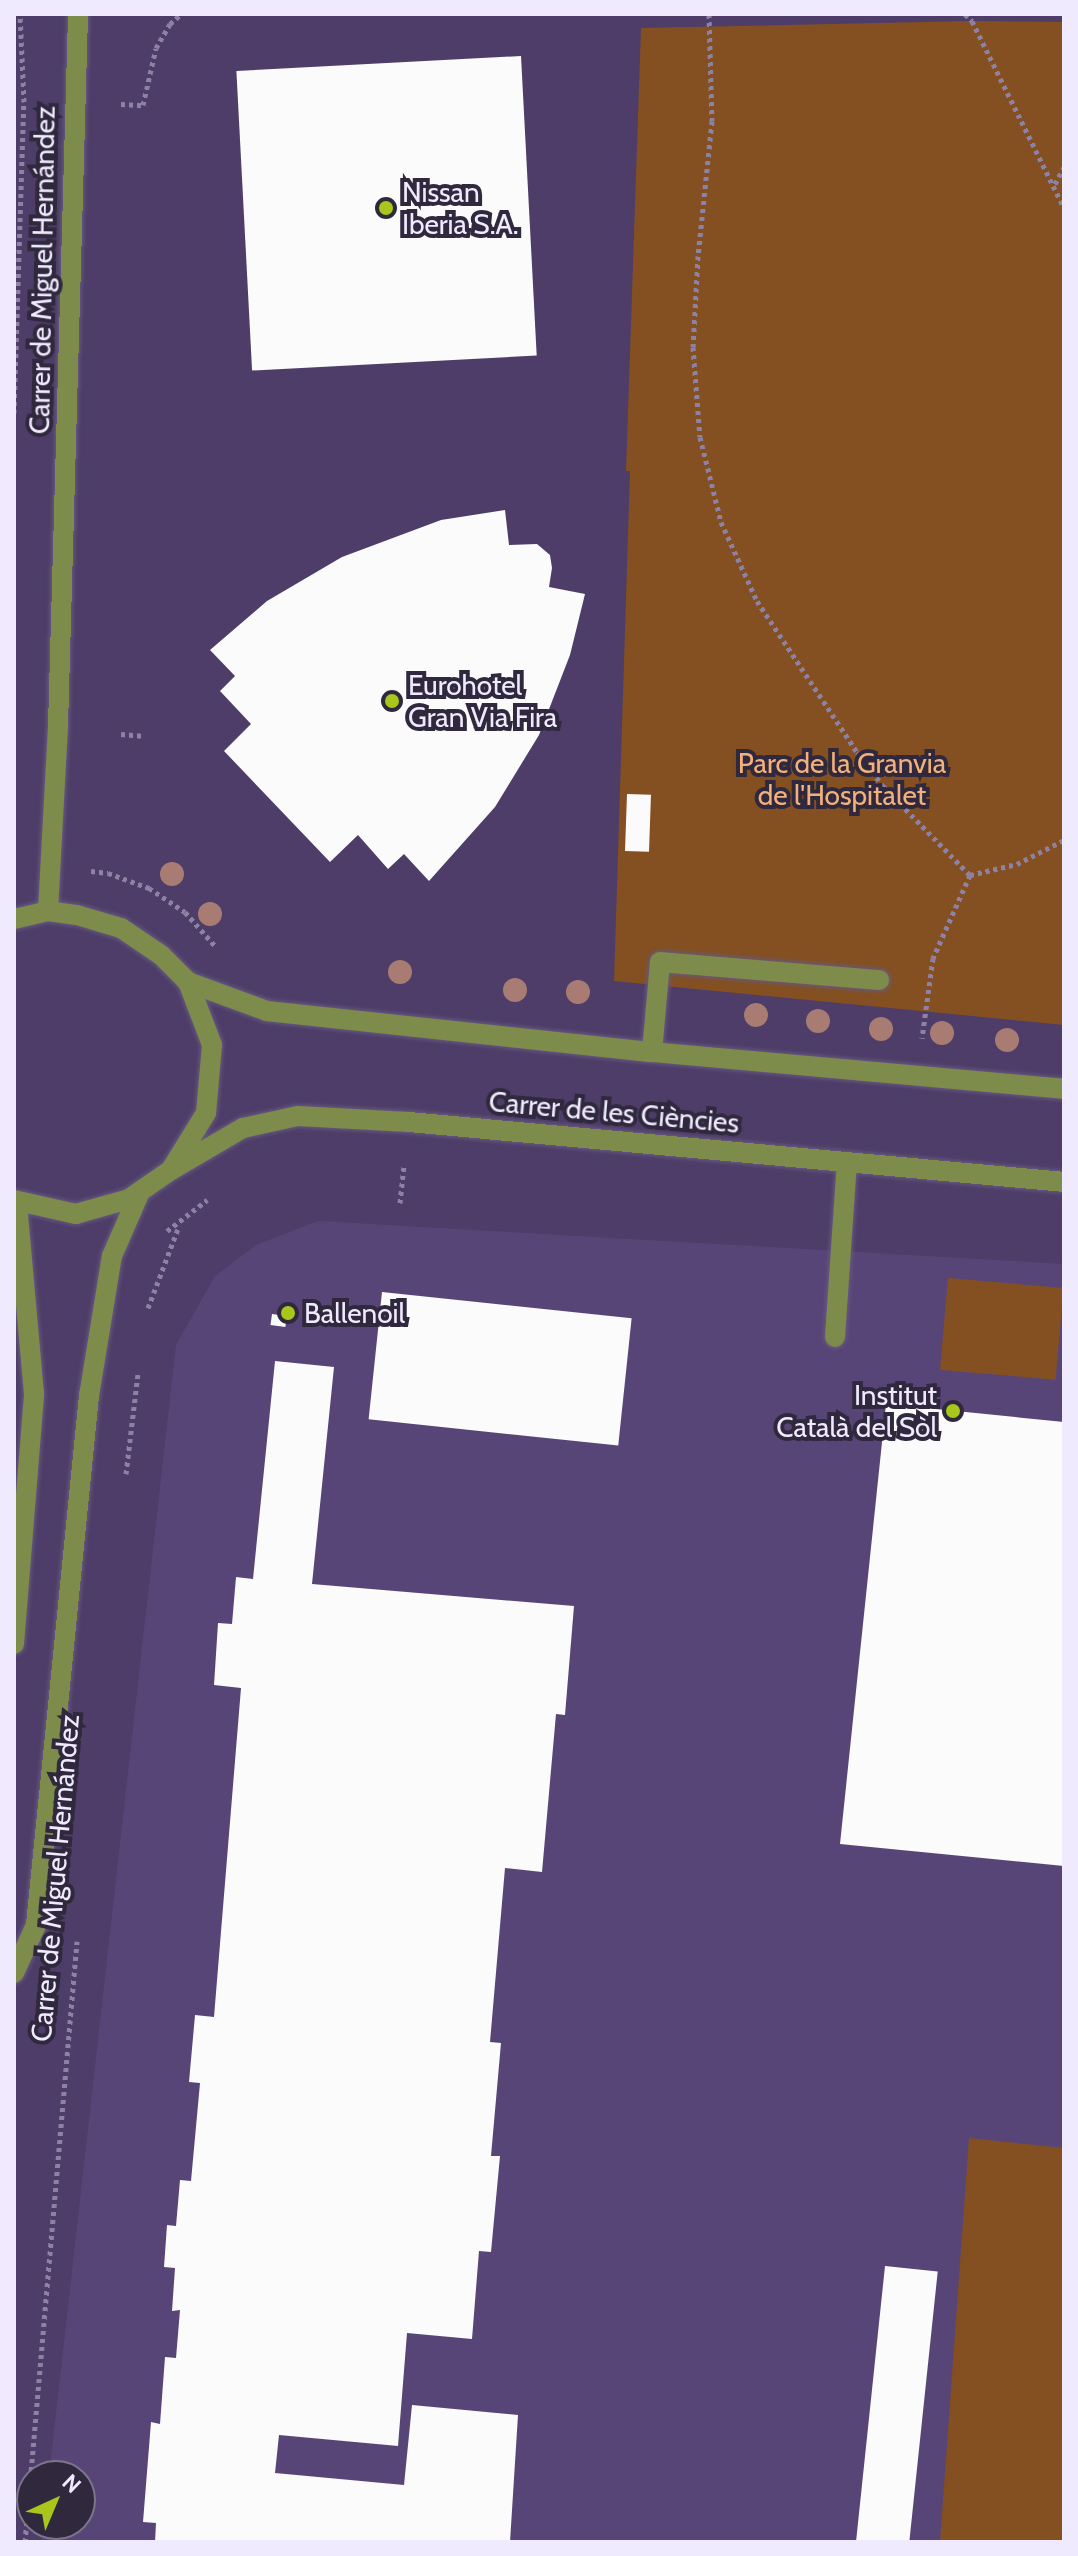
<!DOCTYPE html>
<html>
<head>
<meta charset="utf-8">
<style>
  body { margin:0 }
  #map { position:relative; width:1078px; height:2556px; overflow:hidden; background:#4d3d68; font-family:Cabin,sans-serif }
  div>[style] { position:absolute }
  .built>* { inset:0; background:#584578 }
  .green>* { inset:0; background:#845021; transform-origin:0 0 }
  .building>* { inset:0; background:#fbfbfb; transform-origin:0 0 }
  .path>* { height:5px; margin-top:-2.5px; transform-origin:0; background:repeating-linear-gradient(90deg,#8e82a4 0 4px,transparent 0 8px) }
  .roads { filter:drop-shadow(0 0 2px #675980) drop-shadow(0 0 2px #675980) }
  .minor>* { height:20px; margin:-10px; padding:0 10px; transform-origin:10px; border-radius:10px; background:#7d8c4b }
  .trees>* { width:24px; height:24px; margin:-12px; border-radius:50%; background:#a87c72 }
  .dots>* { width:22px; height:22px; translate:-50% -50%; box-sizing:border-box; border:4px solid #30293d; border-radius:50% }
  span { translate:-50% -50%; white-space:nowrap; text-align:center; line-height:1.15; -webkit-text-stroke:8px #30293d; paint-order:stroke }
  .poi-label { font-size:28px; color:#f0eaff }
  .left { translate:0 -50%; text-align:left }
  .right { translate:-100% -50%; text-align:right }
  .street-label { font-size:28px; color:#f0eaff }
  .park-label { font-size:28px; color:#f2b07a }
  .frame { position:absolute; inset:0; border:16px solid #f0eaff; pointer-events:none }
  .north { position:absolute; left:16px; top:2460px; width:80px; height:80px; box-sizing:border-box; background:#30293d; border:2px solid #7d768b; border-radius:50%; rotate:44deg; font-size:22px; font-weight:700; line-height:32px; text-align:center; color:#f0eaff }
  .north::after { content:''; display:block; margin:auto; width:28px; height:36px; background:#a9c71a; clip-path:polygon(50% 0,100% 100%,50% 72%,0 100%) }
</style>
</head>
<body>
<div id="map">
  <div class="built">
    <div style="clip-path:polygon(318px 1221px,1064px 1264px,1064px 2542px,41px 2542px,43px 2524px,80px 2524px,80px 2476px,49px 2476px,176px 1345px,215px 1276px,256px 1245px)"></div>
  </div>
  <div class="green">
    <div style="clip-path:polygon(972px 21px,1064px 22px,1064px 1025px,614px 981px,630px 471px,626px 471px,641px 28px)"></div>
    <div style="left:948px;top:1278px;width:116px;height:92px;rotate:5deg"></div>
    <div style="clip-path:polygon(969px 2138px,1064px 2148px,1064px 2542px,940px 2542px)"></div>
  </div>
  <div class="building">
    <div style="left:521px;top:56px;width:300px;height:285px;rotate:87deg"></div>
    <div style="clip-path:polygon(505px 510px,509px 545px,537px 544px,550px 555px,552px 568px,549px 587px,585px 594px,570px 655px,539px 735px,495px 807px,429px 881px,404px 854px,388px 869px,358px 835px,330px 862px,224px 751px,251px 724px,220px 691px,235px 676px,210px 650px,267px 601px,342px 557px,441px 520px)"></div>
    <div style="left:627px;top:794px;width:24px;height:57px;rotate:2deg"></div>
    <div style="left:382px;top:1292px;width:251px;height:128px;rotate:6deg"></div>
    <div style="left:272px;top:1314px;width:15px;height:11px;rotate:8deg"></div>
    <div style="clip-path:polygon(275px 1361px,334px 1367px,312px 1584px,574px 1606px,565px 1715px,556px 1714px,542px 1872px,505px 1868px,490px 2042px,501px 2043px,491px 2156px,500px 2156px,491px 2252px,479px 2251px,472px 2339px,407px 2333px,398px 2446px,279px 2435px,275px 2473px,404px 2485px,412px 2405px,518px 2415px,510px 2542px,155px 2542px,156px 2523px,143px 2522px,151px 2422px,160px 2424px,165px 2357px,176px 2358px,180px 2310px,172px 2311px,175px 2268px,164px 2267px,167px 2225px,176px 2226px,180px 2180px,191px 2181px,200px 2083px,189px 2082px,195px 2015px,214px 2017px,241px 1688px,214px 1685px,218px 1623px,232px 1624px,236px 1577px,253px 1579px)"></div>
    <div style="clip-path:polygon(886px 1404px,1064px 1422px,1064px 1866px,840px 1844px)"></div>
    <div style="left:885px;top:2266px;width:53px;height:277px;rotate:6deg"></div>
  </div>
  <div class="path">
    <div style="left:709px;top:14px;width:107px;rotate:88.4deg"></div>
    <div style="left:712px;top:121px;width:136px;rotate:95.9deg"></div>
    <div style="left:698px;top:256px;width:91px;rotate:93.1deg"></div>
    <div style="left:693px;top:347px;width:90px;rotate:85.6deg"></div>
    <div style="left:700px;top:437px;width:88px;rotate:76.1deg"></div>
    <div style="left:721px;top:522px;width:87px;rotate:65.5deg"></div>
    <div style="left:757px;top:601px;width:181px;rotate:56.5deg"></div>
    <div style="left:857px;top:752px;width:43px;rotate:52.6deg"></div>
    <div style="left:883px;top:786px;width:124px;rotate:45.7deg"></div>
    <div style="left:970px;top:875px;width:91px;rotate:114deg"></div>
    <div style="left:933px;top:958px;width:81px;rotate:97.8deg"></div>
    <div style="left:965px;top:14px;width:10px;rotate:45deg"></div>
    <div style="left:972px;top:21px;width:208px;rotate:63.8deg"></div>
    <div style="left:121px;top:104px;width:22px;rotate:3deg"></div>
    <div style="left:143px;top:105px;width:58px;rotate:-77.2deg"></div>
    <div style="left:156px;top:48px;width:28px;rotate:-60deg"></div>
    <div style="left:170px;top:24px;width:15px;rotate:-42deg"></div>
    <div style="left:1055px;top:184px;width:19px;rotate:-62deg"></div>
    <div style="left:14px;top:413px;width:311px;rotate:-88.2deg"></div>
    <div style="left:24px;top:102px;width:88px;rotate:-92.6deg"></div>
    <div style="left:121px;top:734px;width:21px;rotate:5deg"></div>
    <div style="left:91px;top:871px;width:17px;rotate:7deg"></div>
    <div style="left:108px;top:873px;width:44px;rotate:20.1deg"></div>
    <div style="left:149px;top:888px;width:43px;rotate:33.7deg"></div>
    <div style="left:185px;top:912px;width:47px;rotate:48.5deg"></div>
    <div style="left:970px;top:875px;width:48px;rotate:-13.2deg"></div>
    <div style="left:1017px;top:864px;width:53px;rotate:-27.1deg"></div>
    <div style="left:400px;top:1203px;width:39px;rotate:-84deg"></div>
    <div style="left:167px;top:1231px;width:51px;rotate:-37.8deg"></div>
    <div style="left:148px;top:1308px;width:88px;rotate:-69.3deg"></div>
    <div style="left:126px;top:1474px;width:102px;rotate:-83.2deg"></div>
    <div style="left:25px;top:2542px;width:603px;rotate:-85.05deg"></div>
  </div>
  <div class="roads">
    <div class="minor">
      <div style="left:48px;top:911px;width:184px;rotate:-86.9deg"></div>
      <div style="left:58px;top:727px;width:713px;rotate:-88.39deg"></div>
      <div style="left:14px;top:919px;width:35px;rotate:-13deg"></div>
      <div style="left:48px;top:911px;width:29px;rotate:8deg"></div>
      <div style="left:77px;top:915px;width:46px;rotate:16.5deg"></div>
      <div style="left:121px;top:928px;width:48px;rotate:34deg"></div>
      <div style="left:161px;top:955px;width:38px;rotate:45deg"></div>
      <div style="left:188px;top:982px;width:67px;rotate:69.1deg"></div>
      <div style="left:212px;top:1045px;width:68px;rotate:95deg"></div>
      <div style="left:206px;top:1113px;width:67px;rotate:121.6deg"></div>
      <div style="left:171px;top:1170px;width:51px;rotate:145.4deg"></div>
      <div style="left:129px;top:1199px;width:55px;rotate:164.2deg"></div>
      <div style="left:76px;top:1214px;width:64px;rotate:-167.3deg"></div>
      <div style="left:188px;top:982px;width:84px;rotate:20.2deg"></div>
      <div style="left:267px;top:1011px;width:387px;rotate:6.1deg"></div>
      <div style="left:652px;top:1052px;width:414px;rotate:5.1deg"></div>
      <div style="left:652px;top:1052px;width:90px;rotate:-84.9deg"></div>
      <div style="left:660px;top:962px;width:220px;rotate:4.7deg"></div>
      <div style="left:171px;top:1170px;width:83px;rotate:-30.3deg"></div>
      <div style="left:243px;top:1128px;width:56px;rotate:-12.3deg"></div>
      <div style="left:298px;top:1116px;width:111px;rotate:3.1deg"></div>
      <div style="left:409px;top:1122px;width:658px;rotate:5.23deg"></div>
      <div style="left:835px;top:1337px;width:175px;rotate:-86.1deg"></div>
      <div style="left:14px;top:1644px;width:251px;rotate:-85.4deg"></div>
      <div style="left:34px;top:1394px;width:193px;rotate:-95.1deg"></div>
      <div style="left:14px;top:1973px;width:53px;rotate:-65.4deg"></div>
      <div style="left:36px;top:1925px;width:532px;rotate:-84.28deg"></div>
      <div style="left:89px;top:1396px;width:142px;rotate:-80.7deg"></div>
      <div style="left:112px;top:1256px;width:70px;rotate:-66.4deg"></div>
    </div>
  </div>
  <div class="trees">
    <div style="left:172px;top:874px"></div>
    <div style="left:210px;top:914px"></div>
    <div style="left:400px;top:972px"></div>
    <div style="left:515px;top:990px"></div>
    <div style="left:578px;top:992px"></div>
    <div style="left:756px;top:1015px"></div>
    <div style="left:818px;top:1021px"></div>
    <div style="left:881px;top:1029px"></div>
    <div style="left:942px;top:1033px"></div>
    <div style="left:1007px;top:1040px"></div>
  </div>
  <div class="dots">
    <div style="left:386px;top:208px;background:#a9c71a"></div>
    <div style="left:392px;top:701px;background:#a9c71a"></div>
    <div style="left:288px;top:1313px;background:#a9c71a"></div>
    <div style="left:953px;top:1411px;background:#a9c71a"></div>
  </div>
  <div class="poi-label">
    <span class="left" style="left:402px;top:208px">Nissan<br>Iberia S.A.</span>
    <span class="left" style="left:408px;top:701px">Eurohotel<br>Gran Via Fira</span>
    <span class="left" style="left:304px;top:1313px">Ballenoil</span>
    <span class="right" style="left:937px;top:1411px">Institut<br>Català del Sòl</span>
  </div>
  <div class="street-label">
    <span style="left:42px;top:270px;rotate:-89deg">Carrer de Miguel Hernández</span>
    <span style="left:614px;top:1112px;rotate:5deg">Carrer de les Ciències</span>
    <span style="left:55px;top:1878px;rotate:-85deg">Carrer de Miguel Hernández</span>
  </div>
  <div class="park-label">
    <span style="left:842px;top:779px">Parc de la Granvia<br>de l'Hospitalet</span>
  </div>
  <div class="frame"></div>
  <div class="north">N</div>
</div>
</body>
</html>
